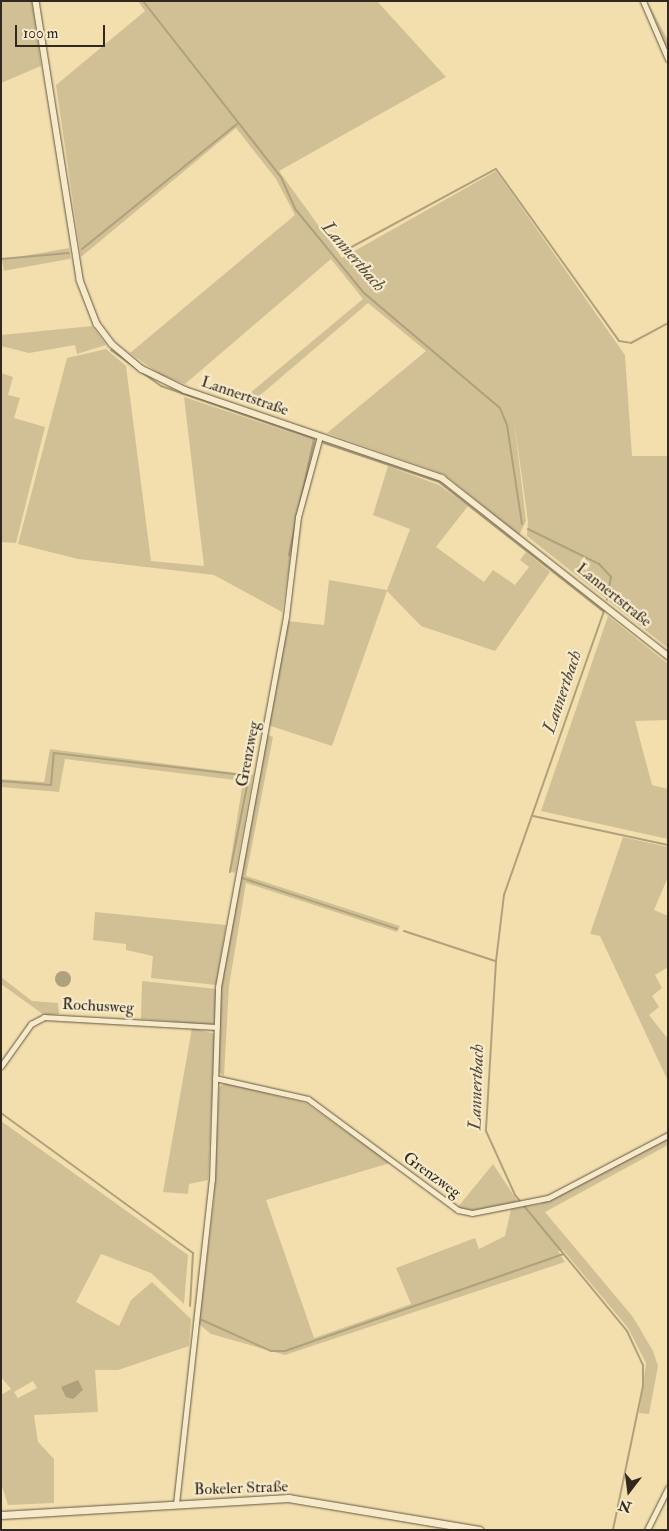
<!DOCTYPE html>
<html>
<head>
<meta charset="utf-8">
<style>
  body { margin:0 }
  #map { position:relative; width:669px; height:1531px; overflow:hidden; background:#f2dfad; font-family:"IM FELL Double Pica",serif }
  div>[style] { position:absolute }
  .green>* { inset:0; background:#d1c095; transform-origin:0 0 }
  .water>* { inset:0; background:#b0a17d }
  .round { border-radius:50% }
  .stream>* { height:2px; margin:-1px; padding:0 1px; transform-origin:1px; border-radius:1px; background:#b0a17d }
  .roads { filter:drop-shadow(0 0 1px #615643) drop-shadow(0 0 1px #615643) }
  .minor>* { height:5px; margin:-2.5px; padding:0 2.5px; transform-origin:2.5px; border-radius:2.5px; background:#f7eaca }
  .tertiary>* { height:5.5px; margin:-2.75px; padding:0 2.75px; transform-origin:2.75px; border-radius:2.75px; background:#f7eaca }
  .secondary>* { height:7px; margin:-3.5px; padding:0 3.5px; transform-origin:3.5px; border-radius:3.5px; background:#f7eaca }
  span { translate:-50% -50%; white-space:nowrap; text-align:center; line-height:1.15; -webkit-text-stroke:4.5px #f7eaca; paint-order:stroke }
  .street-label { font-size:16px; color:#312920 }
  .water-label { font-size:18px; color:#574d3c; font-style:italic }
  .frame { position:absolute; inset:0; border:2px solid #312920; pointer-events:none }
  .north { position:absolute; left:604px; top:1466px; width:50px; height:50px; -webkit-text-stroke:4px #f7eaca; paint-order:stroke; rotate:195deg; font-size:14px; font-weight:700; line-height:20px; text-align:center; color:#312920 }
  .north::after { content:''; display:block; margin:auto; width:18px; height:22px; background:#312920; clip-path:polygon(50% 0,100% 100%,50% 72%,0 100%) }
  .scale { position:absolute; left:15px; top:25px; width:90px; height:22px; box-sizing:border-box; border:2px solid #312920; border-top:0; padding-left:6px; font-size:15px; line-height:18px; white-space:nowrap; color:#312920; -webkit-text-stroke:4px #f7eaca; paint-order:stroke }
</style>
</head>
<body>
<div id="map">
  <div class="green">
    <div style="clip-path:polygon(1px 1px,32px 1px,41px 66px,1px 83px)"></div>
    <div style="clip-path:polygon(138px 1px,377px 1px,446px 77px,279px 171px,342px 258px,496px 171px,625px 355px,632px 456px,668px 456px,668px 648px,527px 536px,528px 522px,514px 419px,526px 521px,519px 535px,444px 474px,327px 433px,426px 351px,368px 303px,251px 403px,244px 398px,363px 299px,331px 259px,185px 384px,161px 375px,130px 353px,295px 215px,276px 179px,236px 128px,81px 257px,56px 85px,145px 11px)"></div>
    <div style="clip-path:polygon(647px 1px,668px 40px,668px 53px)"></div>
    <div style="left:69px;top:248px;width:11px;height:68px;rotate:80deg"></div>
    <div style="clip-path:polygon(92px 326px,106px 345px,77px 354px,75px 345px,29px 353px,1px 346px,1px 335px)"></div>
    <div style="clip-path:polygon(106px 349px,126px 366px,151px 561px,204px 566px,184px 397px,316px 441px,297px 518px,282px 612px,214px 575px,78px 559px,18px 544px,67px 358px)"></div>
    <div style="clip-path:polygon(1px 373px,13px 377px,8px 395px,20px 398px,14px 418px,45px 427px,16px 543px,1px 542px)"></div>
    <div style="clip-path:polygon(388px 466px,439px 485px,468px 506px,436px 547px,484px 582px,493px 570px,515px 585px,529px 567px,520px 560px,526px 552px,550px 572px,495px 651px,421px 626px,387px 591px,332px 746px,268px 725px,287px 621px,324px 625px,329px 580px,387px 590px,410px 529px,373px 515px)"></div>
    <div style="clip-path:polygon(608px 616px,668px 664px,668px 720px,635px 721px,652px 785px,668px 789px,668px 839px,541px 811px)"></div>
    <div style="clip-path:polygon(266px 734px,273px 737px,246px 876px,400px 926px,397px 932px,246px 883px,229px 986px,224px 1076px,218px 1072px,221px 987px)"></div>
    <div style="clip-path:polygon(50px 749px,253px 775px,235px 873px,229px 871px,243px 781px,65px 759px,59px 792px,1px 787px,1px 779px,44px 782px)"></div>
    <div style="clip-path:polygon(623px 837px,668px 847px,668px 877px,654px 910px,668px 916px,668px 967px,655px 975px,662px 988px,652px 996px,659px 1007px,649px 1015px,668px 1039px,668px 1081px,600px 936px,590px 934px)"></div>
    <div style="clip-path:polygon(95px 912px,226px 925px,216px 985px,151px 978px,153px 956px,126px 950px,126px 944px,93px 940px)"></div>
    <div style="clip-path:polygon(1px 977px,32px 1001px,58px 1003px,59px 1014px,44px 1015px,1px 984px)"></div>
    <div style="clip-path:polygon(142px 981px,217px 989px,216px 1021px,213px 1025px,141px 1019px)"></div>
    <div style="clip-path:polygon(192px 1028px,215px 1034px,208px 1180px,189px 1184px,188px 1194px,163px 1192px)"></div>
    <div style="clip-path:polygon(225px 1083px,306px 1103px,390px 1163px,266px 1200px,314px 1338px,411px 1304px,396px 1268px,475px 1238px,479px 1249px,505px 1236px,511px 1209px,540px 1204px,668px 1139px,668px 1145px,545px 1212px,633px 1317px,653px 1351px,658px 1366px,649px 1414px,639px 1413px,646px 1363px,628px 1328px,563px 1250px,558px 1251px,565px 1262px,285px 1355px,211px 1334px,199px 1324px,214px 1199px,219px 1087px)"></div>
    <div style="clip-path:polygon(evenodd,1px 1121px,188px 1255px,184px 1304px,151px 1273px,101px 1254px,76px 1302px,119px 1326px,131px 1300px,152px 1282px,191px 1319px,189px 1346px,118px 1370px,95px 1370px,98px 1412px,34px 1415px,38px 1442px,54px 1459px,54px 1503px,8px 1505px,1px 1483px,1px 1395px,11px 1389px,1px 1377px,1px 1121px,33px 1381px,37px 1388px,18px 1398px,14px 1392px,33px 1381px)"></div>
    <div style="clip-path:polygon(493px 1164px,518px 1202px,473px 1211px,458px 1207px)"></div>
  </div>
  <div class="water">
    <div class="round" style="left:55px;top:971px;width:16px;height:16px"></div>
    <div style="clip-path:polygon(78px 1380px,83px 1390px,73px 1399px,66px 1397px,61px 1387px)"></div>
  </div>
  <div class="stream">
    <div style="left:143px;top:1px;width:224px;rotate:51.9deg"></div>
    <div style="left:281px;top:177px;width:36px;rotate:66deg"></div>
    <div style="left:296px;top:210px;width:107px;rotate:50.7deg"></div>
    <div style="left:364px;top:293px;width:178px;rotate:40.2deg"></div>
    <div style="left:500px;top:408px;width:18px;rotate:68deg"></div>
    <div style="left:507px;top:425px;width:100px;rotate:81.4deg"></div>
    <div style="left:82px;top:249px;width:199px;rotate:-38.9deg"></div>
    <div style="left:346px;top:250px;width:170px;rotate:-28.4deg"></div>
    <div style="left:496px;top:169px;width:211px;rotate:54.4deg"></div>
    <div style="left:619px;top:341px;width:12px;rotate:9deg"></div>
    <div style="left:631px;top:343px;width:42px;rotate:-28.4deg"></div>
    <div style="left:1px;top:259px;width:68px;rotate:-5deg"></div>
    <div style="left:111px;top:350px;width:62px;rotate:35.8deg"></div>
    <div style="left:161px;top:386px;width:162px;rotate:19.1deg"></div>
    <div style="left:314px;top:439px;width:119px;rotate:102.2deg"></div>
    <div style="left:324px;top:443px;width:121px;rotate:18.7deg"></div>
    <div style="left:439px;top:482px;width:209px;rotate:38.2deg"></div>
    <div style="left:528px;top:529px;width:79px;rotate:26.2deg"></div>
    <div style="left:599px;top:564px;width:18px;rotate:47deg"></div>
    <div style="left:611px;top:577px;width:23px;rotate:100deg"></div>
    <div style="left:604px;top:611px;width:301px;rotate:109.4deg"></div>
    <div style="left:504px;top:895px;width:66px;rotate:96.9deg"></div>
    <div style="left:496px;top:961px;width:170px;rotate:93.4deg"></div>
    <div style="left:486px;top:1131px;width:70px;rotate:65.6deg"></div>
    <div style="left:515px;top:1195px;width:176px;rotate:50.5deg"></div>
    <div style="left:627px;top:1331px;width:38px;rotate:65deg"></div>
    <div style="left:643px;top:1365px;width:21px;rotate:90deg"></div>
    <div style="left:643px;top:1386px;width:147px;rotate:101.8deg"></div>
    <div style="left:1px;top:781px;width:50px;rotate:4.6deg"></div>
    <div style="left:51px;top:785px;width:32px;rotate:-85deg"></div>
    <div style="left:54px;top:753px;width:196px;rotate:6.7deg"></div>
    <div style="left:249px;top:776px;width:98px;rotate:101.2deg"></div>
    <div style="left:533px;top:816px;width:138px;rotate:12.1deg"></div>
    <div style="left:242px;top:878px;width:163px;rotate:18.2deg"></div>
    <div style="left:404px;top:931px;width:96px;rotate:18.2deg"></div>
    <div style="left:1px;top:1113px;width:238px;rotate:36.1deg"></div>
    <div style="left:193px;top:1253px;width:53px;rotate:93.2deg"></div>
    <div style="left:202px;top:1320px;width:76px;rotate:24.2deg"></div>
    <div style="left:271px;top:1351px;width:14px"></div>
    <div style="left:285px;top:1351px;width:295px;rotate:-19.2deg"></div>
  </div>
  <div class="roads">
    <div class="minor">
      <div style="left:643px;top:1px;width:63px;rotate:66.7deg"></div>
      <div style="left:1px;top:1066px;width:52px;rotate:-54.5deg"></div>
      <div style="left:31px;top:1024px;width:15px;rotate:-28deg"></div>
      <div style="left:44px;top:1017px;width:173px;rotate:3.3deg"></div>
      <div style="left:215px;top:1078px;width:95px;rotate:12.7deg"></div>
      <div style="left:308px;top:1099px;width:187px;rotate:36.5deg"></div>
      <div style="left:458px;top:1210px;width:14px;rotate:12deg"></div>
      <div style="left:472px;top:1213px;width:77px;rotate:-11.2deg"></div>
      <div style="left:548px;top:1198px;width:136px;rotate:-27.7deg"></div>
      <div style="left:176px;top:1504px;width:326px;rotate:-83.7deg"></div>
      <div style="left:212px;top:1180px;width:193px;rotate:-88.2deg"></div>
      <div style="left:218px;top:987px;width:377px;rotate:-79.6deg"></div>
      <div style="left:286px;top:616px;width:100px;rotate:-83.1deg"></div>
      <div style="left:298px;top:517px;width:84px;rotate:-74.8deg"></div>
      <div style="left:647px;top:1530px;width:47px;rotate:-63.4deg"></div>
    </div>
    <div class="tertiary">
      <div style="left:36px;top:1px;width:282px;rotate:81deg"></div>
      <div style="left:80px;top:280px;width:47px;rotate:68.9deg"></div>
      <div style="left:97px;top:324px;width:25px;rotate:53deg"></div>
      <div style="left:112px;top:344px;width:39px;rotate:40deg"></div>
      <div style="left:142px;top:369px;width:48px;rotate:26deg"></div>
      <div style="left:185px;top:390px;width:272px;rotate:18.9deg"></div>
      <div style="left:442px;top:478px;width:288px;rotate:38.2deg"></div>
    </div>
    <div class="secondary">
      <div style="left:1px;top:1515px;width:288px;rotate:-3.4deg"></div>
      <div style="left:288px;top:1498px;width:194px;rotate:9.5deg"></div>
    </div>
  </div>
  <div class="street-label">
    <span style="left:245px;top:396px;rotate:19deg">Lannertstraße</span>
    <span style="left:614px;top:595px;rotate:39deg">Lannertstraße</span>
    <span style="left:248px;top:754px;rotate:-79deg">Grenzweg</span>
    <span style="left:98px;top:1006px;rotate:3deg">Rochusweg</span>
    <span style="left:432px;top:1175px;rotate:36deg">Grenzweg</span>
    <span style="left:241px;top:1488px;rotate:-2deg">Bokeler Straße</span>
  </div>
  <div class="water-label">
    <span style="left:353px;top:257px;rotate:49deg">Lannertbach</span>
    <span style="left:563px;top:692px;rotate:-71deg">Lannertbach</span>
    <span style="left:477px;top:1087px;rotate:-88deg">Lannertbach</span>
  </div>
  <div class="frame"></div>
  <div class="north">N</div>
  <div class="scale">100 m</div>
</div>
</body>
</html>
